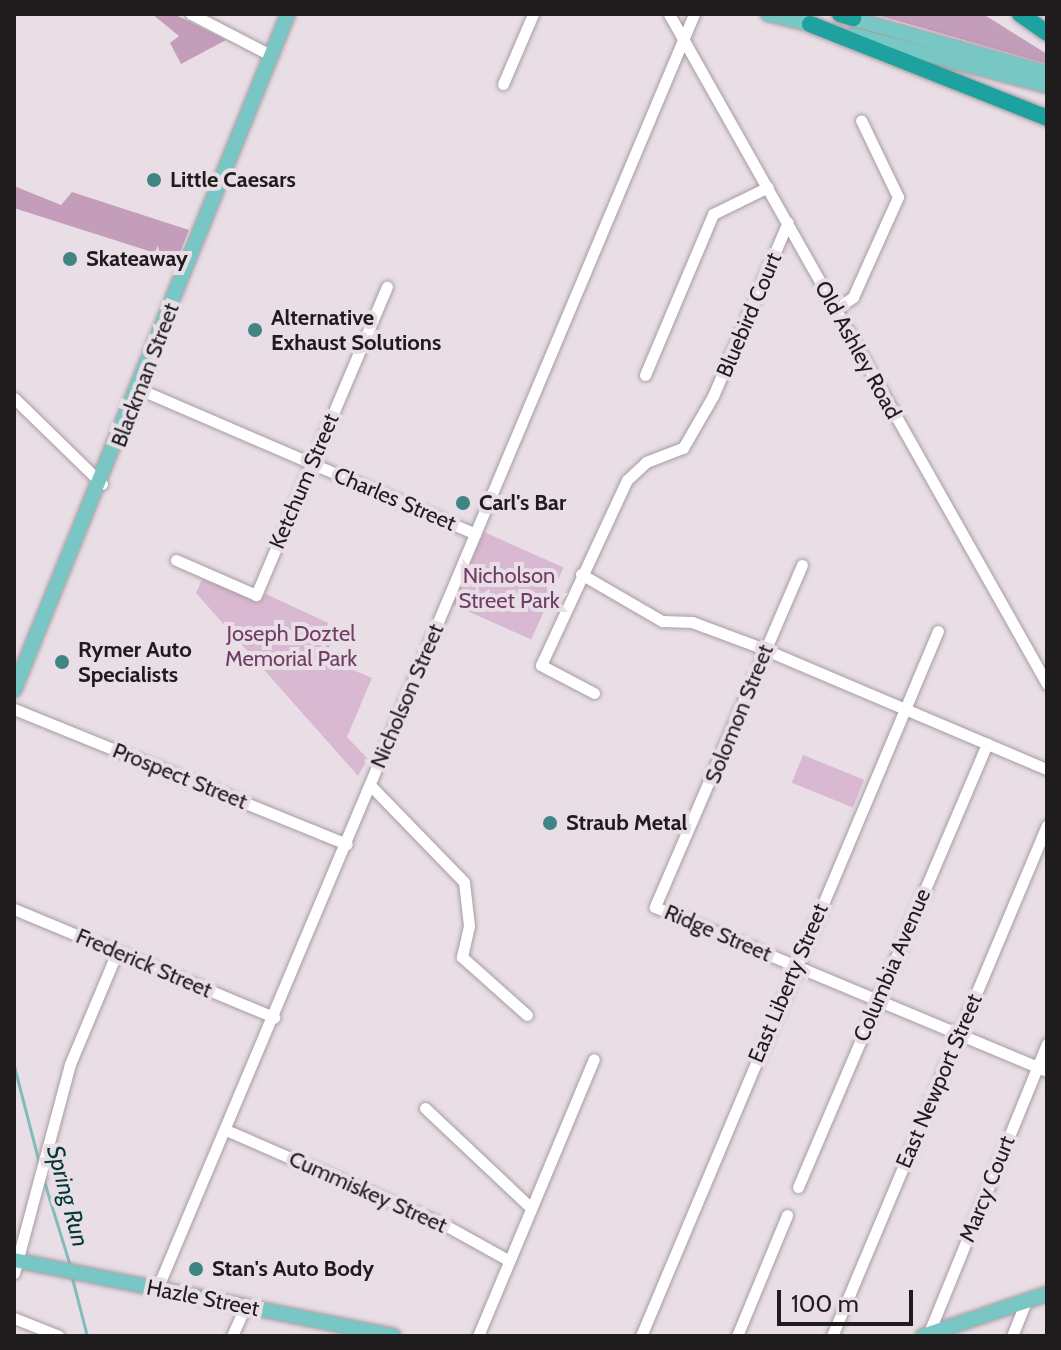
<!DOCTYPE html>
<html>
<head>
<meta charset="utf-8">
<style>
  body { margin:0 }
  #map { position:relative; width:1061px; height:1350px; overflow:hidden; background:#e9dee6; font-family:Cabin,sans-serif }
  div>[style] { position:absolute }
  .green>* { inset:0; background:#d9b9d1; transform-origin:0 0 }
  .forest>* { inset:0; background:#c39dba }
  .stream>* { height:3px; margin:-1.5px; padding:0 1.5px; transform-origin:1.5px; border-radius:1.5px; background:#82bcb9 }
  .roads { filter:drop-shadow(0 0 2px #a69ca4) drop-shadow(0 0 2px #a69ca4) }
  .minor>* { height:11px; margin:-5.5px; padding:0 5.5px; transform-origin:5.5px; border-radius:5.5px; background:#fff }
  .major>* { height:14px; margin:-7px; padding:0 7px; transform-origin:7px; border-radius:7px; background:#78c7c5 }
  .highway>* { height:16px; margin:-8px; padding:0 8px; transform-origin:8px; border-radius:8px; background:#1ea29f }
  .dots>* { width:22px; height:22px; translate:-50% -50%; box-sizing:border-box; border:4px solid #e9dee6; border-radius:50% }
  span { translate:-50% -50%; white-space:nowrap; text-align:center; line-height:1.15; -webkit-text-stroke:8px #e9dee6; paint-order:stroke }
  .poi-label { font-size:22px; color:#1f1c1e; font-weight:700 }
  .left { translate:0 -50%; text-align:left }
  .street-label { font-size:22px; color:#1f1c1e }
  .park-label { font-size:22px; color:#703d65 }
  .water-label { font-size:24px; color:#003a38; font-style:italic }
  .frame { position:absolute; inset:0; border:16px solid #1f1c1e; pointer-events:none }
  .scale { position:absolute; left:777px; top:1290px; width:136px; height:36px; box-sizing:border-box; border:4px solid #1f1c1e; border-top:0; padding-left:10px; font-size:24px; line-height:28px; white-space:nowrap; color:#1f1c1e; -webkit-text-stroke:6px #e9dee6; paint-order:stroke }
</style>
</head>
<body>
<div id="map">
  <div class="green">
    <div style="left:484px;top:532px;width:87px;height:79px;rotate:24deg"></div>
    <div style="clip-path:polygon(202px 579px,259px 601px,266px 594px,337px 627px,325px 658px,372px 678px,347px 737px,368px 759px,358px 776px,196px 593px)"></div>
    <div style="left:803px;top:755px;width:66px;height:30px;rotate:22deg"></div>
  </div>
  <div class="forest">
    <div style="clip-path:polygon(152px 14px,174px 14px,226px 40px,181px 64px,170px 43px,179px 36px)"></div>
    <div style="clip-path:polygon(874px 14px,983px 14px,1047px 54px,1047px 64px)"></div>
    <div style="clip-path:polygon(14px 186px,61px 205px,72px 192px,189px 230px,177px 260px,14px 208px)"></div>
  </div>
  <div class="stream">
    <div style="left:14px;top:1066px;width:100px;rotate:75.5deg"></div>
    <div style="left:43px;top:1178px;width:92px;rotate:72.9deg"></div>
    <div style="left:72px;top:1278px;width:60px;rotate:75.5deg"></div>
  </div>
  <div class="roads">
    <div class="minor">
      <div style="left:191px;top:14px;width:89px;rotate:27.4deg"></div>
      <div style="left:669px;top:14px;width:769px;rotate:60.57deg"></div>
      <div style="left:503px;top:84px;width:76px;rotate:-66.8deg"></div>
      <div style="left:836px;top:309px;width:21px;rotate:-35deg"></div>
      <div style="left:853px;top:297px;width:110px;rotate:-65.8deg"></div>
      <div style="left:898px;top:197px;width:85px;rotate:-115.7deg"></div>
      <div style="left:645px;top:375px;width:175px;rotate:-67.1deg"></div>
      <div style="left:713px;top:214px;width:61px;rotate:-26.1deg"></div>
      <div style="left:139px;top:389px;width:366px;rotate:23.3deg"></div>
      <div style="left:14px;top:398px;width:123px;rotate:44.3deg"></div>
      <div style="left:176px;top:560px;width:87px;rotate:23.6deg"></div>
      <div style="left:256px;top:595px;width:335px;rotate:-67deg"></div>
      <div style="left:802px;top:565px;width:372px;rotate:113.3deg"></div>
      <div style="left:655px;top:907px;width:425px;rotate:22.7deg"></div>
      <div style="left:581px;top:574px;width:94px;rotate:30.1deg"></div>
      <div style="left:662px;top:621px;width:30px;rotate:2deg"></div>
      <div style="left:692px;top:622px;width:72px;rotate:20.5deg"></div>
      <div style="left:759px;top:647px;width:313px;rotate:23deg"></div>
      <div style="left:594px;top:693px;width:60px;rotate:-152.2deg"></div>
      <div style="left:541px;top:665px;width:204px;rotate:-65.1deg"></div>
      <div style="left:627px;top:480px;width:26px;rotate:-43deg"></div>
      <div style="left:646px;top:462px;width:40px;rotate:-21deg"></div>
      <div style="left:683px;top:448px;width:60px;rotate:-60deg"></div>
      <div style="left:713px;top:396px;width:189px;rotate:-66.7deg"></div>
      <div style="left:14px;top:709px;width:359px;rotate:22.1deg"></div>
      <div style="left:370px;top:785px;width:135px;rotate:45.9deg"></div>
      <div style="left:464px;top:882px;width:44px;rotate:83.5deg"></div>
      <div style="left:469px;top:926px;width:32px;rotate:103deg"></div>
      <div style="left:462px;top:957px;width:87px;rotate:41.7deg"></div>
      <div style="left:14px;top:909px;width:282px;rotate:22.6deg"></div>
      <div style="left:425px;top:1108px;width:146px;rotate:43.3deg"></div>
      <div style="left:226px;top:1130px;width:239px;rotate:23.5deg"></div>
      <div style="left:445px;top:1225px;width:72px;rotate:29.1deg"></div>
      <div style="left:798px;top:1187px;width:482px;rotate:-66.9deg"></div>
      <div style="left:14px;top:1273px;width:216px;rotate:-75deg"></div>
      <div style="left:70px;top:1064px;width:121px;rotate:-67.2deg"></div>
      <div style="left:157px;top:1289px;width:1383px;rotate:-67.16deg"></div>
      <div style="left:14px;top:1318px;width:48px;rotate:21.8deg"></div>
      <div style="left:928px;top:1335px;width:315px;rotate:-67.8deg"></div>
      <div style="left:232px;top:1336px;width:32px;rotate:-66deg"></div>
      <div style="left:478px;top:1336px;width:300px;rotate:-67.3deg"></div>
      <div style="left:641px;top:1336px;width:765px;rotate:-67.16deg"></div>
      <div style="left:737px;top:1336px;width:131px;rotate:-67.5deg"></div>
      <div style="left:832px;top:1336px;width:554px;rotate:-67.18deg"></div>
      <div style="left:1012px;top:1336px;width:40px;rotate:-68deg"></div>
    </div>
    <div class="major">
      <div style="left:768px;top:14px;width:51px;rotate:13.5deg"></div>
      <div style="left:843px;top:16px;width:212px;rotate:15.6deg"></div>
      <div style="left:854px;top:35px;width:200px;rotate:14.8deg"></div>
      <div style="left:14px;top:690px;width:729px;rotate:-67.94deg"></div>
      <div style="left:14px;top:1260px;width:387px;rotate:11.3deg"></div>
      <div style="left:923px;top:1336px;width:131px;rotate:-18.7deg"></div>
    </div>
    <div class="highway">
      <div style="left:840px;top:14px;width:14px;rotate:17deg"></div>
      <div style="left:1020px;top:14px;width:33px;rotate:35deg"></div>
      <div style="left:810px;top:24px;width:255px;rotate:21.6deg"></div>
    </div>
  </div>
  <div class="dots">
    <div style="left:154px;top:180px;background:#3e8583"></div>
    <div style="left:70px;top:259px;background:#3e8583"></div>
    <div style="left:255px;top:330px;background:#3e8583"></div>
    <div style="left:463px;top:503px;background:#3e8583"></div>
    <div style="left:62px;top:662px;background:#3e8583"></div>
    <div style="left:550px;top:823px;background:#3e8583"></div>
    <div style="left:196px;top:1269px;background:#3e8583"></div>
  </div>
  <div class="poi-label">
    <span class="left" style="left:170px;top:180px">Little Caesars</span>
    <span class="left" style="left:86px;top:259px">Skateaway</span>
    <span class="left" style="left:271px;top:330px">Alternative<br>Exhaust Solutions</span>
    <span class="left" style="left:479px;top:503px">Carl's Bar</span>
    <span class="left" style="left:78px;top:662px">Rymer Auto<br>Specialists</span>
    <span class="left" style="left:566px;top:823px">Straub Metal</span>
    <span class="left" style="left:212px;top:1269px">Stan's Auto Body</span>
  </div>
  <div class="street-label">
    <span style="left:749px;top:315px;rotate:-67deg">Bluebird Court</span>
    <span style="left:858px;top:350px;rotate:61deg">Old Ashley Road</span>
    <span style="left:145px;top:375px;rotate:-69deg">Blackman Street</span>
    <span style="left:304px;top:481px;rotate:-67deg">Ketchum Street</span>
    <span style="left:395px;top:499px;rotate:23deg">Charles Street</span>
    <span style="left:407px;top:696px;rotate:-67deg">Nicholson Street</span>
    <span style="left:739px;top:714px;rotate:-68deg">Solomon Street</span>
    <span style="left:180px;top:776px;rotate:22deg">Prospect Street</span>
    <span style="left:718px;top:933px;rotate:23deg">Ridge Street</span>
    <span style="left:144px;top:963px;rotate:23deg">Frederick Street</span>
    <span style="left:892px;top:965px;rotate:-67deg">Columbia Avenue</span>
    <span style="left:788px;top:983px;rotate:-67deg">East Liberty Street</span>
    <span style="left:939px;top:1081px;rotate:-67deg">East Newport Street</span>
    <span style="left:987px;top:1189px;rotate:-68deg">Marcy Court</span>
    <span style="left:368px;top:1192px;rotate:24deg">Cummiskey Street</span>
    <span style="left:203px;top:1298px;rotate:11deg">Hazle Street</span>
  </div>
  <div class="park-label">
    <span style="left:509px;top:588px">Nicholson<br>Street Park</span>
    <span style="left:291px;top:646px">Joseph Doztel<br>Memorial Park</span>
  </div>
  <div class="water-label">
    <span style="left:68px;top:1196px;rotate:75deg">Spring Run</span>
  </div>
  <div class="frame"></div>
  <div class="scale">100 m</div>
</div>
</body>
</html>
